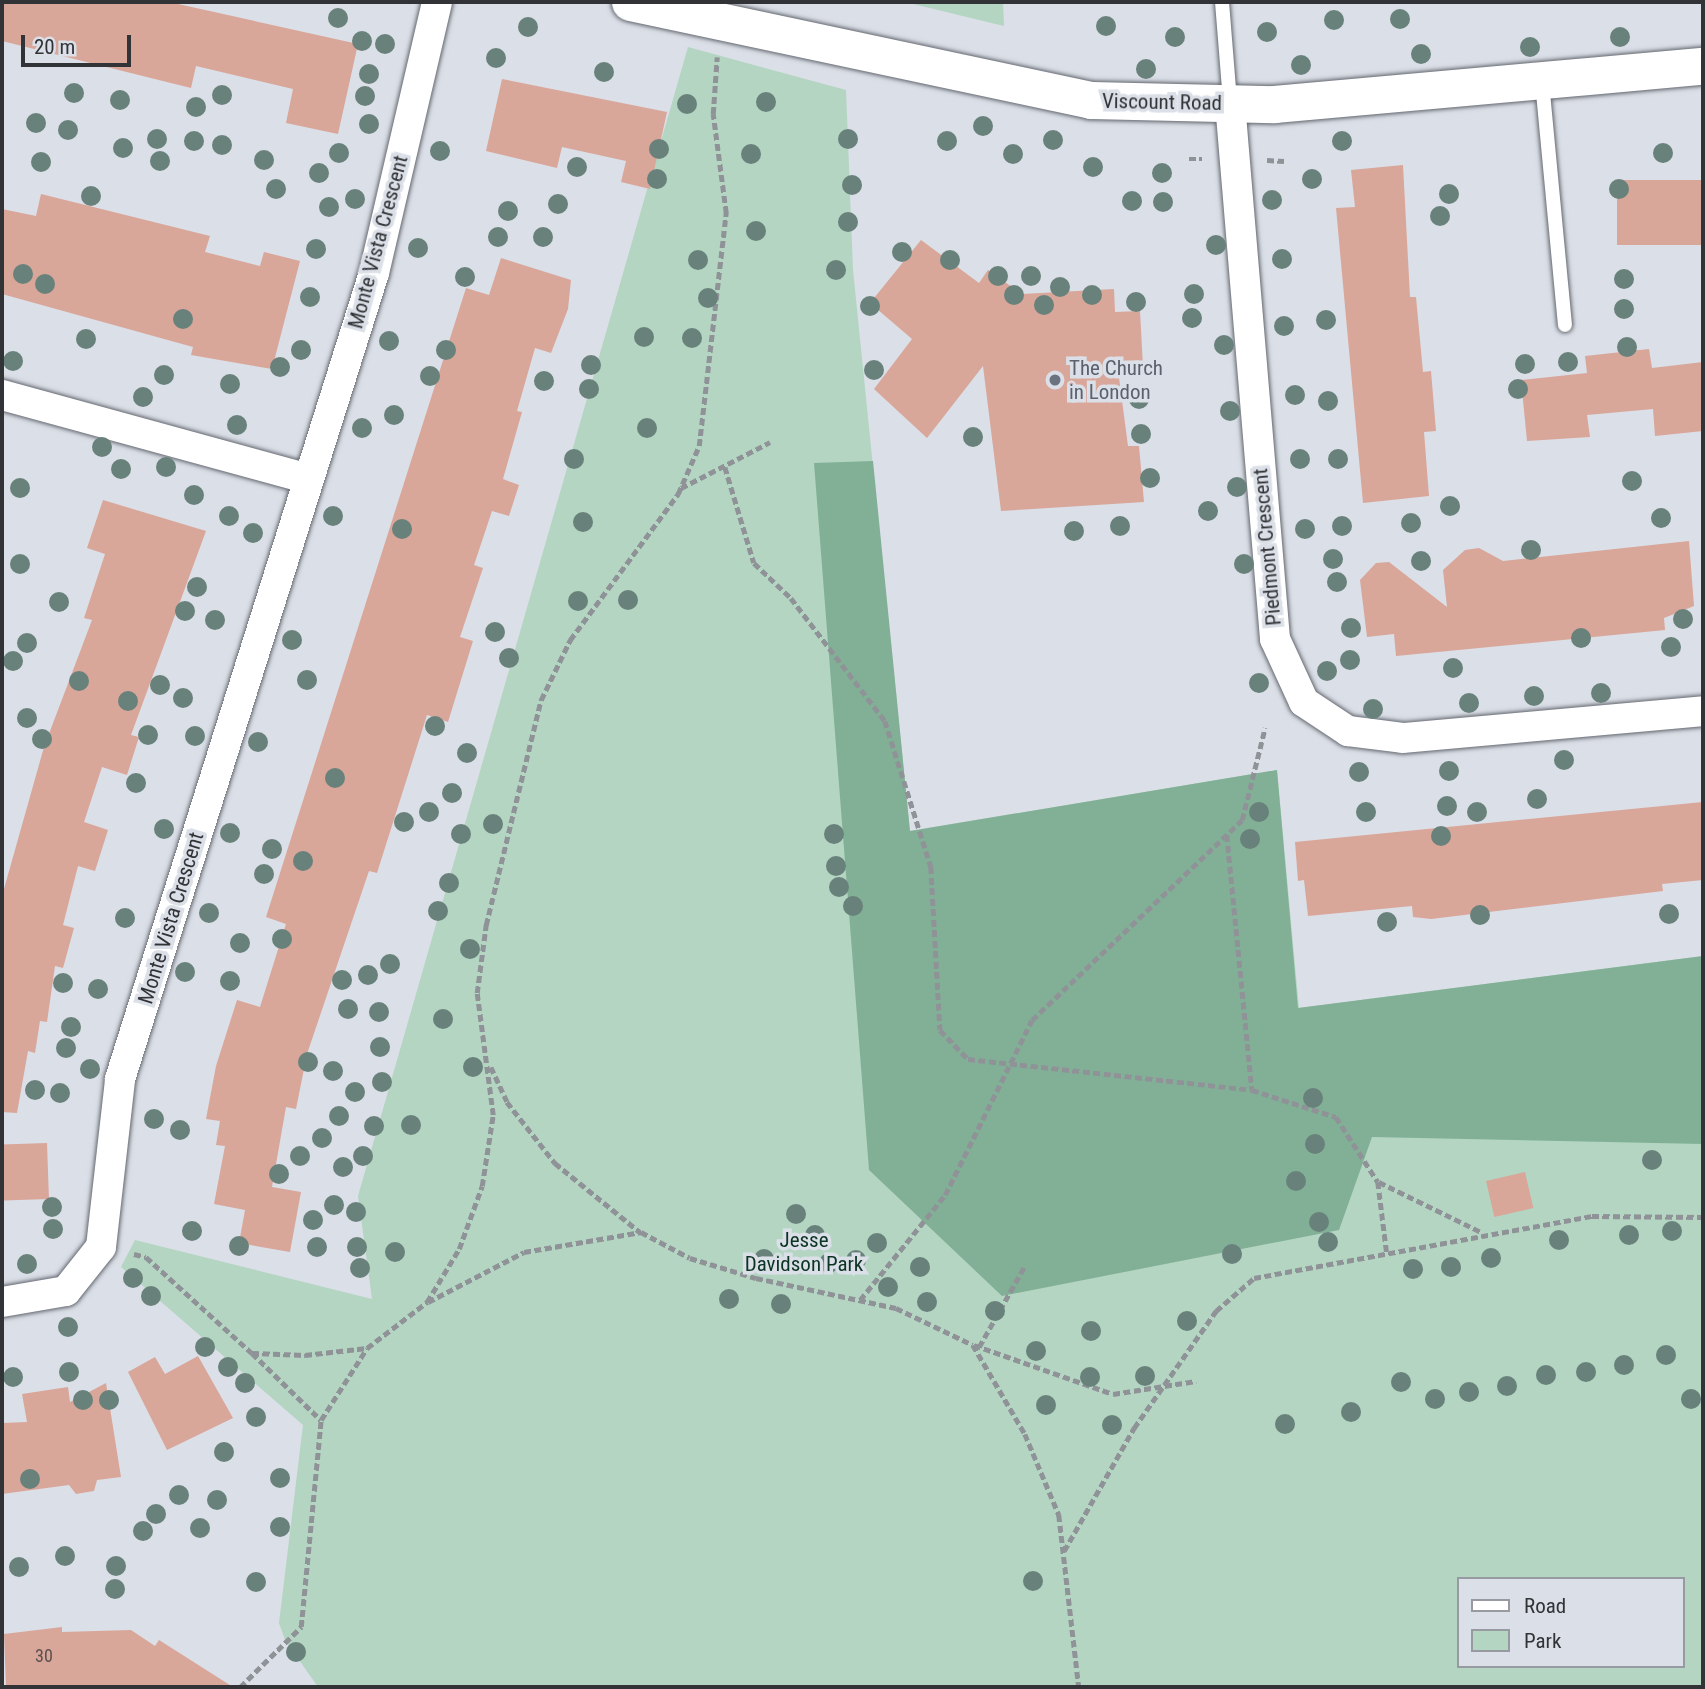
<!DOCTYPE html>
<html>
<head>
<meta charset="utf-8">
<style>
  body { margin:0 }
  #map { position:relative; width:1705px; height:1689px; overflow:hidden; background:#dbdfe7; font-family:"Roboto Condensed",sans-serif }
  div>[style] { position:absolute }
  .green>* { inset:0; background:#b3d5c2 }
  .forest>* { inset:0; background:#82b096 }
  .building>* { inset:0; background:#d9a69a; transform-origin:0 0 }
  .path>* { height:4.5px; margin-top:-2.25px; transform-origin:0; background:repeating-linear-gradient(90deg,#8f9297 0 7px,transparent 0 10.5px) }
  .roads { filter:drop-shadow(0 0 2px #646870) drop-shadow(0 0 2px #646870) }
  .service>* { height:14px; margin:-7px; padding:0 7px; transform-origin:7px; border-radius:7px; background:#fff }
  .minor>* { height:30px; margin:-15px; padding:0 15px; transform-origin:15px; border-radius:15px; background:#fff }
  .tertiary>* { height:37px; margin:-18.5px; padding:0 18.5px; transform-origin:18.5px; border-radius:18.5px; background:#fff }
  .trees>* { width:20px; height:20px; margin:-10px; border-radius:50%; background:#69817b }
  .dots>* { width:19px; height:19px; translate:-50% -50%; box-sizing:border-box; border:4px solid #dbdfe7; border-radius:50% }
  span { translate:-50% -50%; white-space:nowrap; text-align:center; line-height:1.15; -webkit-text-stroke:7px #dbdfe7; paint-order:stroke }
  .number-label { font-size:18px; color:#5b504f }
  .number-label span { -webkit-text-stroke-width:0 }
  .street-label { font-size:21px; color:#313336 }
  .worship-label { font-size:21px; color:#5b616d }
  .left { translate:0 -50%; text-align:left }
  .park-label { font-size:21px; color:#0c3422 }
  .frame { position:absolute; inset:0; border:4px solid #313336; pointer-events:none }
  .legend { position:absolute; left:1457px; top:1577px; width:228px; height:91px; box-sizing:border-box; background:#dbdfe7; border:2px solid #979aa0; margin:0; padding:9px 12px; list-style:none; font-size:21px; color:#313336 }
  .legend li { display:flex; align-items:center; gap:14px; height:35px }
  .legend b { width:35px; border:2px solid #979aa0 }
  .scale { position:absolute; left:21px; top:35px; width:110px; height:32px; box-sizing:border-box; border:4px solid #313336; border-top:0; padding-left:9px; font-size:21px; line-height:24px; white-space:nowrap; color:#313336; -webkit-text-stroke:5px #dbdfe7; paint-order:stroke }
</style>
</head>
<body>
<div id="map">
  <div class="green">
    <div style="clip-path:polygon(905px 2px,1003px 2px,1004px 26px)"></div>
    <div style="clip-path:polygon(evenodd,688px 47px,846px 90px,853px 270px,910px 831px,1277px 770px,1299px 1008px,1703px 956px,1703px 1687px,318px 1687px,285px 1640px,279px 1623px,303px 1425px,121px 1267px,135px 1240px,372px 1299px,358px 1196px,688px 47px,1458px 1579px,1682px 1579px,1682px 1666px,1458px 1666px,1458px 1579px)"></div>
  </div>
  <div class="forest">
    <div style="clip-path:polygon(873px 461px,910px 831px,1277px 770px,1298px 1008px,1703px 956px,1703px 1144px,1372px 1137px,1339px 1230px,1002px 1296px,869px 1170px,814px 463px)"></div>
  </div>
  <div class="building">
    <div style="clip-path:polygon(2px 2px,169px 2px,358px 44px,338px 134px,286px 123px,293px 89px,196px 66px,191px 88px,2px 41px)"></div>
    <div style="clip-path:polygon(502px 79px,667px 112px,650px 189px,621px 182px,626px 161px,562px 147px,557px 168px,486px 151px)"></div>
    <div style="clip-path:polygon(1403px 165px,1410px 297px,1416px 297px,1423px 372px,1431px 371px,1436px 431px,1424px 432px,1429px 496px,1363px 503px,1336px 208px,1355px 207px,1351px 170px)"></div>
    <div style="left:1703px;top:180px;width:65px;height:86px;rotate:90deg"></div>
    <div style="clip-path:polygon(41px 194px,210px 236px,205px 252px,260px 266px,264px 252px,300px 261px,272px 369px,191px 355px,193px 347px,2px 294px,2px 209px,36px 216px)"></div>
    <div style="clip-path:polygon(921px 240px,979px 283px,988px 270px,1022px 294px,1114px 289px,1115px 312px,1140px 311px,1143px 367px,1118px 370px,1128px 446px,1139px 446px,1144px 502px,1001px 511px,983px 366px,927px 438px,874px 389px,912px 339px,870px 303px)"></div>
    <div style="clip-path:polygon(501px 258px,571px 280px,568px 309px,551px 353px,535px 348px,517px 411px,522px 412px,503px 479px,519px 485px,509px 516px,492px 511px,474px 565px,483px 568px,460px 637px,473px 641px,448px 722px,427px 715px,377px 873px,369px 871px,307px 1054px,296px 1109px,286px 1107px,272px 1187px,301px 1192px,290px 1252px,239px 1243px,245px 1210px,214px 1204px,225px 1146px,216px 1145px,220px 1121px,206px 1119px,216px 1066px,237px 1000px,260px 1007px,286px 924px,266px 917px,466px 288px,489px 295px)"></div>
    <div style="clip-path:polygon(1649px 349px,1652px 368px,1703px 362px,1703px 431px,1655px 436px,1653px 409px,1587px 415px,1590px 437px,1527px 441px,1521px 380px,1587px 373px,1585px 356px)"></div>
    <div style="clip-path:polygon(103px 500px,206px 531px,131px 735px,139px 737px,127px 775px,102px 767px,84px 822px,108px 830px,95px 871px,78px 866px,63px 925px,74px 928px,63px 968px,55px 966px,47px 1022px,40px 1021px,35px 1053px,28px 1051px,17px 1113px,2px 1112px,2px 896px,44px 747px,92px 620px,84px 618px,105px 554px,87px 548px)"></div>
    <div style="clip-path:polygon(1689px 541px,1694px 606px,1664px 618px,1665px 630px,1396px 656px,1394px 634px,1367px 637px,1360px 580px,1376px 563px,1389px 562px,1447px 607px,1443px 570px,1465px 550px,1479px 548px,1503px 561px)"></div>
    <div style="clip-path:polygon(1703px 802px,1703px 880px,1662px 884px,1663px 891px,1431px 919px,1413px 917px,1412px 906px,1308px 916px,1304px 880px,1298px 881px,1295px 842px)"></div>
    <div style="left:47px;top:1143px;width:56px;height:45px;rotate:88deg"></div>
    <div style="left:1525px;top:1172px;width:37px;height:40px;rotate:77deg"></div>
    <div style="clip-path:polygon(198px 1356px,233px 1418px,167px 1450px,128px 1372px,155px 1357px,165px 1374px)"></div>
    <div style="clip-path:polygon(106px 1383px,121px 1477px,97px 1480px,94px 1491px,76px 1494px,69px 1485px,2px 1494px,2px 1423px,27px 1422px,22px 1394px,68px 1387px,70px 1402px)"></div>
    <div style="clip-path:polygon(62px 1627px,62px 1632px,131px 1630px,155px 1646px,159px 1640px,233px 1687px,6px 1687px,4px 1634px)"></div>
  </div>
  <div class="path">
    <div style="left:1189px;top:159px;width:13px"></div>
    <div style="left:1267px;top:160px;width:17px;rotate:3deg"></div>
    <div style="left:725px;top:467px;width:100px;rotate:73.2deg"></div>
    <div style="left:754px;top:563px;width:51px;rotate:43.4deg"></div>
    <div style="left:791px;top:598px;width:155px;rotate:52.6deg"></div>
    <div style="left:885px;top:721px;width:153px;rotate:72.5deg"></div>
    <div style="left:931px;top:867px;width:163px;rotate:86.8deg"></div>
    <div style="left:940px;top:1030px;width:40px;rotate:46deg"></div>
    <div style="left:968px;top:1059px;width:286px;rotate:6.2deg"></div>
    <div style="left:1252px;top:1090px;width:88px;rotate:17.8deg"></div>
    <div style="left:1336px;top:1117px;width:77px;rotate:57.1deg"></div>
    <div style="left:1378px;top:1182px;width:73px;rotate:82.9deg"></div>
    <div style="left:681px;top:488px;width:100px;rotate:-27.3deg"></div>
    <div style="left:1227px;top:835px;width:256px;rotate:84.4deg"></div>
    <div style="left:491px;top:1067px;width:38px;rotate:65deg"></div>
    <div style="left:507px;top:1102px;width:78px;rotate:51.8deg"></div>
    <div style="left:555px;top:1163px;width:109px;rotate:39.1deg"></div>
    <div style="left:1379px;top:1182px;width:114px;rotate:26.1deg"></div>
    <div style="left:134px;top:1254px;width:12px;rotate:14deg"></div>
    <div style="left:146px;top:1257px;width:143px;rotate:42.2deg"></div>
    <div style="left:252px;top:1353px;width:53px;rotate:2.2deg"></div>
    <div style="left:305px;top:1355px;width:62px;rotate:-6.4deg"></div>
    <div style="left:367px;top:1348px;width:76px;rotate:-37.5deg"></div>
    <div style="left:427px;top:1302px;width:62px;rotate:-58.9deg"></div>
    <div style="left:459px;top:1249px;width:67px;rotate:-69.9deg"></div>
    <div style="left:482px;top:1186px;width:72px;rotate:-81.2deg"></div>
    <div style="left:493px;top:1115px;width:123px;rotate:-97.5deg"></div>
    <div style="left:477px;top:993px;width:69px;rotate:-82.5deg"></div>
    <div style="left:486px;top:925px;width:232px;rotate:-76.3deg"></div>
    <div style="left:541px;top:700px;width:67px;rotate:-64.2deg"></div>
    <div style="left:570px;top:640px;width:182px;rotate:-53.5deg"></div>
    <div style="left:678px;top:494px;width:52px;rotate:-66.4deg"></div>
    <div style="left:699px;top:446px;width:235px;rotate:-83.4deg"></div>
    <div style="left:726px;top:213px;width:100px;rotate:-97.5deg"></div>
    <div style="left:713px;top:114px;width:57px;rotate:-86deg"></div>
    <div style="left:860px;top:1300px;width:135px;rotate:-51deg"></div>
    <div style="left:945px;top:1195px;width:195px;rotate:-63.6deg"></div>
    <div style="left:1032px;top:1020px;width:290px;rotate:-43.6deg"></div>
    <div style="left:1242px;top:820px;width:95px;rotate:-76deg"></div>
    <div style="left:428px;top:1302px;width:108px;rotate:-27.5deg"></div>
    <div style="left:524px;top:1252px;width:119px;rotate:-9.7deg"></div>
    <div style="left:641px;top:1232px;width:55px;rotate:28deg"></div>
    <div style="left:690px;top:1258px;width:69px;rotate:16.9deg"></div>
    <div style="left:756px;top:1278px;width:143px;rotate:12.1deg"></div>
    <div style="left:896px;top:1308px;width:85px;rotate:25.7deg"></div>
    <div style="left:973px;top:1345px;width:103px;rotate:59.7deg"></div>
    <div style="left:1025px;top:1434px;width:88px;rotate:67.2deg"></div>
    <div style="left:1059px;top:1515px;width:173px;rotate:83.4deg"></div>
    <div style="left:974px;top:1345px;width:147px;rotate:19.4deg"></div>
    <div style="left:1113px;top:1394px;width:84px;rotate:-8.9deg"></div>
    <div style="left:979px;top:1347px;width:92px;rotate:-60.6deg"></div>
    <div style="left:252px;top:1353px;width:96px;rotate:44.2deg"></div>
    <div style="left:1064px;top:1551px;width:142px;rotate:-60.4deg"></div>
    <div style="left:1134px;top:1428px;width:143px;rotate:-55deg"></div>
    <div style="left:1216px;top:1311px;width:50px;rotate:-41deg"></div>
    <div style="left:1254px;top:1278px;width:344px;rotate:-10.4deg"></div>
    <div style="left:1592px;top:1216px;width:111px;rotate:0.5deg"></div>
    <div style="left:240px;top:1687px;width:86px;rotate:-44.5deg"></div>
    <div style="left:301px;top:1627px;width:208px;rotate:-84.5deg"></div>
    <div style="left:321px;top:1420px;width:85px;rotate:-57.4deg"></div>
  </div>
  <div class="roads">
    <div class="service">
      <div style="left:1222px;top:2px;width:100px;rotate:85.4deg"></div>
      <div style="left:1542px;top:82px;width:244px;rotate:84.6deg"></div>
    </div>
    <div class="minor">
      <div style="left:1230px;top:103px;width:538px;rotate:85.2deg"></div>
      <div style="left:1275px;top:639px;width:69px;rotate:65.3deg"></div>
      <div style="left:1304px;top:702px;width:53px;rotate:33.4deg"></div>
      <div style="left:1348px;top:731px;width:55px;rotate:7.3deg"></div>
      <div style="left:1403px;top:738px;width:301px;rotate:-5.1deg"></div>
      <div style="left:2px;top:395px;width:318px;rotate:15.3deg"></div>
      <div style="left:2px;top:1302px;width:65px;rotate:-9.8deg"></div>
      <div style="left:66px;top:1291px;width:56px;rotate:-51.5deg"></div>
      <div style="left:101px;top:1247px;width:169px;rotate:-83.5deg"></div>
      <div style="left:120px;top:1079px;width:845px;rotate:-72.51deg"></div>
      <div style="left:374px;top:273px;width:278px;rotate:-76.9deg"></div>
    </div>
    <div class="tertiary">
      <div style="left:630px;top:2px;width:471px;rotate:12deg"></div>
      <div style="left:1091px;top:100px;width:183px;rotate:1.3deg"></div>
      <div style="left:1274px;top:104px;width:431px;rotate:-5.1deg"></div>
    </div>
  </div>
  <div class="trees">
    <div style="left:338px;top:18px"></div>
    <div style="left:1400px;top:19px"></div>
    <div style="left:1334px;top:20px"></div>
    <div style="left:1106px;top:26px"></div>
    <div style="left:528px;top:27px"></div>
    <div style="left:1267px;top:32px"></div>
    <div style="left:1175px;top:37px"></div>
    <div style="left:1620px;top:37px"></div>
    <div style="left:362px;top:41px"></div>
    <div style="left:385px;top:44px"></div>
    <div style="left:1530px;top:47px"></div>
    <div style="left:1421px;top:54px"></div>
    <div style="left:496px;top:58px"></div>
    <div style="left:1301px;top:65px"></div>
    <div style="left:1146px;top:69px"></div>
    <div style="left:604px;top:72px"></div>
    <div style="left:369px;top:74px"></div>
    <div style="left:74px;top:93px"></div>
    <div style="left:222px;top:95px"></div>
    <div style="left:365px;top:96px"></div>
    <div style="left:120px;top:100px"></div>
    <div style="left:766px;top:102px"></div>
    <div style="left:687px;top:104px"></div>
    <div style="left:196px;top:107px"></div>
    <div style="left:36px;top:123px"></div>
    <div style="left:369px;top:124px"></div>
    <div style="left:983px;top:126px"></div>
    <div style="left:68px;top:130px"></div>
    <div style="left:157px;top:139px"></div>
    <div style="left:848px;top:139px"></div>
    <div style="left:1053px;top:140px"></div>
    <div style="left:194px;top:141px"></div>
    <div style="left:947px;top:141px"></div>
    <div style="left:1342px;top:141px"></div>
    <div style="left:222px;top:145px"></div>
    <div style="left:123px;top:148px"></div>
    <div style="left:659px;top:149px"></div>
    <div style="left:440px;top:151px"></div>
    <div style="left:339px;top:153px"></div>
    <div style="left:1663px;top:153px"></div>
    <div style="left:751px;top:154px"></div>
    <div style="left:1013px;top:154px"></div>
    <div style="left:264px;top:160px"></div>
    <div style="left:160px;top:161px"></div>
    <div style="left:41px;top:162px"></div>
    <div style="left:577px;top:167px"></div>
    <div style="left:1093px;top:167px"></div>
    <div style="left:319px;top:173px"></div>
    <div style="left:1162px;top:173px"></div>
    <div style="left:657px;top:179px"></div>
    <div style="left:1312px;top:179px"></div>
    <div style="left:852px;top:185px"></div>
    <div style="left:276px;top:189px"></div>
    <div style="left:1619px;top:189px"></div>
    <div style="left:1449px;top:194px"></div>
    <div style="left:91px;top:196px"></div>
    <div style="left:355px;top:199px"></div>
    <div style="left:1272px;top:200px"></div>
    <div style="left:1132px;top:201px"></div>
    <div style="left:1163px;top:202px"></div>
    <div style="left:558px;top:204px"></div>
    <div style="left:329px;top:207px"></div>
    <div style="left:508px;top:211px"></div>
    <div style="left:1440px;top:216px"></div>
    <div style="left:848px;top:222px"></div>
    <div style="left:756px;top:231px"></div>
    <div style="left:498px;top:237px"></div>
    <div style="left:543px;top:237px"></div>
    <div style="left:1216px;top:245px"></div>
    <div style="left:418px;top:248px"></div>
    <div style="left:316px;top:249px"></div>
    <div style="left:902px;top:252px"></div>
    <div style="left:1282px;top:259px"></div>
    <div style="left:698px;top:260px"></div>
    <div style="left:950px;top:260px"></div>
    <div style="left:836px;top:270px"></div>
    <div style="left:23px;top:274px"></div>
    <div style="left:998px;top:276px"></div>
    <div style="left:1031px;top:276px"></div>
    <div style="left:465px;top:277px"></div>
    <div style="left:1624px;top:279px"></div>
    <div style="left:45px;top:284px"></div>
    <div style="left:1060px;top:287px"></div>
    <div style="left:1194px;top:294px"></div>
    <div style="left:1014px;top:295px"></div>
    <div style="left:1092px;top:295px"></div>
    <div style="left:310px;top:297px"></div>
    <div style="left:708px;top:298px"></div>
    <div style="left:1136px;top:302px"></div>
    <div style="left:1044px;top:305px"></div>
    <div style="left:870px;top:306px"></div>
    <div style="left:1624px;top:309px"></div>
    <div style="left:1192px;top:318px"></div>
    <div style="left:183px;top:319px"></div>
    <div style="left:1326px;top:320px"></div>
    <div style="left:1284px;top:326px"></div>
    <div style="left:644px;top:337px"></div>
    <div style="left:692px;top:338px"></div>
    <div style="left:86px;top:339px"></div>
    <div style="left:389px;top:341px"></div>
    <div style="left:1224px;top:345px"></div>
    <div style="left:1627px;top:347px"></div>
    <div style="left:301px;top:350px"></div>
    <div style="left:446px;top:350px"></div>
    <div style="left:13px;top:361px"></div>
    <div style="left:1568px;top:362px"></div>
    <div style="left:1525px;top:364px"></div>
    <div style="left:591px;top:365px"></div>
    <div style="left:280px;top:367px"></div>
    <div style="left:874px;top:370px"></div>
    <div style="left:164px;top:375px"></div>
    <div style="left:430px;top:376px"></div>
    <div style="left:544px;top:381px"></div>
    <div style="left:230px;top:384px"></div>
    <div style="left:589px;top:389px"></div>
    <div style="left:1518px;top:389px"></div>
    <div style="left:1295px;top:395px"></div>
    <div style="left:143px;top:397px"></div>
    <div style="left:1139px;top:399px"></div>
    <div style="left:1328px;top:401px"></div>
    <div style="left:1230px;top:411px"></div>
    <div style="left:394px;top:415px"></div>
    <div style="left:237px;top:425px"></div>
    <div style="left:362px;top:428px"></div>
    <div style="left:647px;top:428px"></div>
    <div style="left:1141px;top:434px"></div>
    <div style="left:973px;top:437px"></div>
    <div style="left:102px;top:447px"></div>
    <div style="left:574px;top:459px"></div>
    <div style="left:1300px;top:459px"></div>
    <div style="left:1338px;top:459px"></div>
    <div style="left:166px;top:467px"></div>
    <div style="left:121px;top:469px"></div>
    <div style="left:1150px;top:478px"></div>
    <div style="left:1632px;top:481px"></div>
    <div style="left:1237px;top:487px"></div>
    <div style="left:20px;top:488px"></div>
    <div style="left:194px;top:495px"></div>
    <div style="left:1450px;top:506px"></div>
    <div style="left:1208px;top:511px"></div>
    <div style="left:229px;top:516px"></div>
    <div style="left:333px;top:516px"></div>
    <div style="left:1661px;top:518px"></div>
    <div style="left:583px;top:522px"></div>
    <div style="left:1411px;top:523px"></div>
    <div style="left:1120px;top:526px"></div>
    <div style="left:1342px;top:526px"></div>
    <div style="left:402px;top:529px"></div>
    <div style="left:1305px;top:529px"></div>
    <div style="left:1074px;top:531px"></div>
    <div style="left:253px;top:533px"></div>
    <div style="left:1531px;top:550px"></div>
    <div style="left:1333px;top:559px"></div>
    <div style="left:1421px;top:561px"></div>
    <div style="left:20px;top:564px"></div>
    <div style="left:1244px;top:564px"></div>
    <div style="left:1337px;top:582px"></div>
    <div style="left:197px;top:587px"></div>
    <div style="left:628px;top:600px"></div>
    <div style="left:578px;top:601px"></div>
    <div style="left:59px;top:602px"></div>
    <div style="left:185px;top:611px"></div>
    <div style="left:1683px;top:619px"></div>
    <div style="left:215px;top:620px"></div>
    <div style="left:1351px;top:628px"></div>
    <div style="left:495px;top:632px"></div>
    <div style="left:1581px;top:638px"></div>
    <div style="left:292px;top:640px"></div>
    <div style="left:27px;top:643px"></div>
    <div style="left:1671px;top:647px"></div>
    <div style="left:509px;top:658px"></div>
    <div style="left:1350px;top:660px"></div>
    <div style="left:13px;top:661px"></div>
    <div style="left:1453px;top:668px"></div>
    <div style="left:1327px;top:671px"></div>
    <div style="left:307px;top:680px"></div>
    <div style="left:79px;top:681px"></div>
    <div style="left:1259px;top:683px"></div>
    <div style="left:160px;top:685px"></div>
    <div style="left:1601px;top:693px"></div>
    <div style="left:1534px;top:696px"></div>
    <div style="left:183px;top:698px"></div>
    <div style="left:128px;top:701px"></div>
    <div style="left:1469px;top:703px"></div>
    <div style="left:1373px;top:709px"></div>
    <div style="left:27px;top:718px"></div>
    <div style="left:435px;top:726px"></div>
    <div style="left:148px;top:735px"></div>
    <div style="left:195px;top:736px"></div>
    <div style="left:42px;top:739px"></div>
    <div style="left:258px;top:742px"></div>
    <div style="left:467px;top:753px"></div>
    <div style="left:1564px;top:760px"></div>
    <div style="left:1449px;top:771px"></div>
    <div style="left:1359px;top:772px"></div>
    <div style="left:335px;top:778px"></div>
    <div style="left:136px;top:783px"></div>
    <div style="left:452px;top:793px"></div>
    <div style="left:1537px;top:799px"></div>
    <div style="left:1447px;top:806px"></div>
    <div style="left:429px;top:812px"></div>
    <div style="left:1259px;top:812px"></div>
    <div style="left:1366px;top:812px"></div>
    <div style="left:1477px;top:812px"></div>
    <div style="left:404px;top:822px"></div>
    <div style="left:493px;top:824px"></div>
    <div style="left:164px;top:829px"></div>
    <div style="left:230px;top:833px"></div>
    <div style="left:461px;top:834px"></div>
    <div style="left:834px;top:834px"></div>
    <div style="left:1441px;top:836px"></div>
    <div style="left:1250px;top:839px"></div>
    <div style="left:272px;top:849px"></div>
    <div style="left:303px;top:861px"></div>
    <div style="left:836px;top:866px"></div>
    <div style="left:264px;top:874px"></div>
    <div style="left:449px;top:883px"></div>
    <div style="left:839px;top:887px"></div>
    <div style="left:853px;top:906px"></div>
    <div style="left:438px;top:911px"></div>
    <div style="left:209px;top:913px"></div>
    <div style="left:1669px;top:914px"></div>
    <div style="left:1480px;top:915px"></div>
    <div style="left:125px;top:918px"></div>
    <div style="left:1387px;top:922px"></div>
    <div style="left:282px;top:939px"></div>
    <div style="left:240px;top:943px"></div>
    <div style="left:470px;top:949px"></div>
    <div style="left:390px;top:964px"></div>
    <div style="left:185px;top:972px"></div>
    <div style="left:368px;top:975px"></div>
    <div style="left:342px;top:980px"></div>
    <div style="left:230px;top:981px"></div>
    <div style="left:63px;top:983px"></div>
    <div style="left:98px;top:989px"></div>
    <div style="left:348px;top:1009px"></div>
    <div style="left:379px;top:1012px"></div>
    <div style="left:443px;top:1019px"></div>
    <div style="left:71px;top:1027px"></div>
    <div style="left:380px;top:1047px"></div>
    <div style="left:66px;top:1048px"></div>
    <div style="left:308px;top:1062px"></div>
    <div style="left:473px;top:1067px"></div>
    <div style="left:90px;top:1069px"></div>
    <div style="left:333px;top:1071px"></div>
    <div style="left:382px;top:1082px"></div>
    <div style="left:35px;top:1090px"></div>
    <div style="left:355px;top:1092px"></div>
    <div style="left:60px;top:1093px"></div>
    <div style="left:1313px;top:1098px"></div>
    <div style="left:339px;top:1116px"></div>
    <div style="left:154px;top:1119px"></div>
    <div style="left:411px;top:1125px"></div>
    <div style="left:374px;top:1126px"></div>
    <div style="left:180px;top:1130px"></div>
    <div style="left:322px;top:1138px"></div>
    <div style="left:1315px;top:1144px"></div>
    <div style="left:300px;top:1156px"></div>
    <div style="left:363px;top:1156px"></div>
    <div style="left:1652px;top:1160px"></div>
    <div style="left:343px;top:1167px"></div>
    <div style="left:279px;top:1174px"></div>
    <div style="left:1296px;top:1181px"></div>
    <div style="left:334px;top:1205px"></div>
    <div style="left:52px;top:1207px"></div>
    <div style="left:356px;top:1212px"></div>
    <div style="left:796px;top:1214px"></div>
    <div style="left:313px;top:1220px"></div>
    <div style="left:1319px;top:1222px"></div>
    <div style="left:53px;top:1229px"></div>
    <div style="left:192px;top:1231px"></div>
    <div style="left:1672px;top:1231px"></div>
    <div style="left:815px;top:1235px"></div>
    <div style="left:1629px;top:1235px"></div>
    <div style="left:1559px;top:1240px"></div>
    <div style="left:1328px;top:1242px"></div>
    <div style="left:877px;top:1243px"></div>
    <div style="left:239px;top:1246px"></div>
    <div style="left:317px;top:1247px"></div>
    <div style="left:357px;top:1247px"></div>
    <div style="left:395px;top:1252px"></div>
    <div style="left:1232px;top:1254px"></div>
    <div style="left:1491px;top:1258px"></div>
    <div style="left:764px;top:1259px"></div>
    <div style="left:856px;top:1260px"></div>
    <div style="left:829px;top:1263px"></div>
    <div style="left:27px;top:1264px"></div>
    <div style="left:920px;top:1267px"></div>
    <div style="left:1451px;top:1267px"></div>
    <div style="left:360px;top:1268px"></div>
    <div style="left:1413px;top:1269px"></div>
    <div style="left:133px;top:1278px"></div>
    <div style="left:888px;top:1287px"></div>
    <div style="left:151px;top:1296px"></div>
    <div style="left:729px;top:1299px"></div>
    <div style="left:927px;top:1302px"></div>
    <div style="left:781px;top:1304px"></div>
    <div style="left:995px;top:1311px"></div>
    <div style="left:1187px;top:1321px"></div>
    <div style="left:68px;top:1327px"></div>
    <div style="left:1091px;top:1331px"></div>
    <div style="left:205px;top:1347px"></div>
    <div style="left:1036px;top:1351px"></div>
    <div style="left:1666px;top:1355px"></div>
    <div style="left:1624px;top:1365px"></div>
    <div style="left:228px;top:1367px"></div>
    <div style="left:69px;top:1372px"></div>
    <div style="left:1586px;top:1372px"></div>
    <div style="left:1546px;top:1375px"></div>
    <div style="left:1145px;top:1376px"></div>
    <div style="left:13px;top:1377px"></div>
    <div style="left:1090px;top:1377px"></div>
    <div style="left:1401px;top:1382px"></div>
    <div style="left:245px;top:1383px"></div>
    <div style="left:1507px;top:1386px"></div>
    <div style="left:1469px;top:1392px"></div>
    <div style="left:1435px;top:1399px"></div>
    <div style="left:1691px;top:1399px"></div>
    <div style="left:83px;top:1400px"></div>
    <div style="left:109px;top:1400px"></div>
    <div style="left:1046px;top:1405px"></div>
    <div style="left:1351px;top:1412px"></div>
    <div style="left:256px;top:1417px"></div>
    <div style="left:1285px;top:1424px"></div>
    <div style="left:1112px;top:1425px"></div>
    <div style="left:224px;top:1452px"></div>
    <div style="left:280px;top:1478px"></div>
    <div style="left:30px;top:1479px"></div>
    <div style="left:179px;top:1495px"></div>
    <div style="left:217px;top:1500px"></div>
    <div style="left:156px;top:1514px"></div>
    <div style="left:280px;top:1527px"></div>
    <div style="left:200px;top:1528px"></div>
    <div style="left:143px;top:1531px"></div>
    <div style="left:65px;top:1556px"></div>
    <div style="left:116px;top:1566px"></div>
    <div style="left:19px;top:1567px"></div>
    <div style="left:1033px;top:1581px"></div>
    <div style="left:256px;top:1582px"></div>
    <div style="left:115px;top:1589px"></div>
    <div style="left:296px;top:1652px"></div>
  </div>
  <div class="dots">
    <div style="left:1055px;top:380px;background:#6b7280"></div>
  </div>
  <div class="number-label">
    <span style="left:44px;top:1656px">30</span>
  </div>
  <div class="street-label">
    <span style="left:1162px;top:102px;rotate:1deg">Viscount Road</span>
    <span style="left:378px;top:242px;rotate:-75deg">Monte Vista Crescent</span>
    <span style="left:1267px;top:547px;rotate:-95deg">Piedmont Crescent</span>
    <span style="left:171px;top:918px;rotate:-73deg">Monte Vista Crescent</span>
  </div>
  <div class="worship-label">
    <span class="left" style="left:1069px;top:380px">The Church<br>in London</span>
  </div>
  <div class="park-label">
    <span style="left:804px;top:1252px">Jesse<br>Davidson Park</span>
  </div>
  <div class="frame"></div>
  <ul class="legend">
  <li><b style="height:9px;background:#fff"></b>Road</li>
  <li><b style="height:19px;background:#b3d5c2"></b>Park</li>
  </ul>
  <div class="scale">20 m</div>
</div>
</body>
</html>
